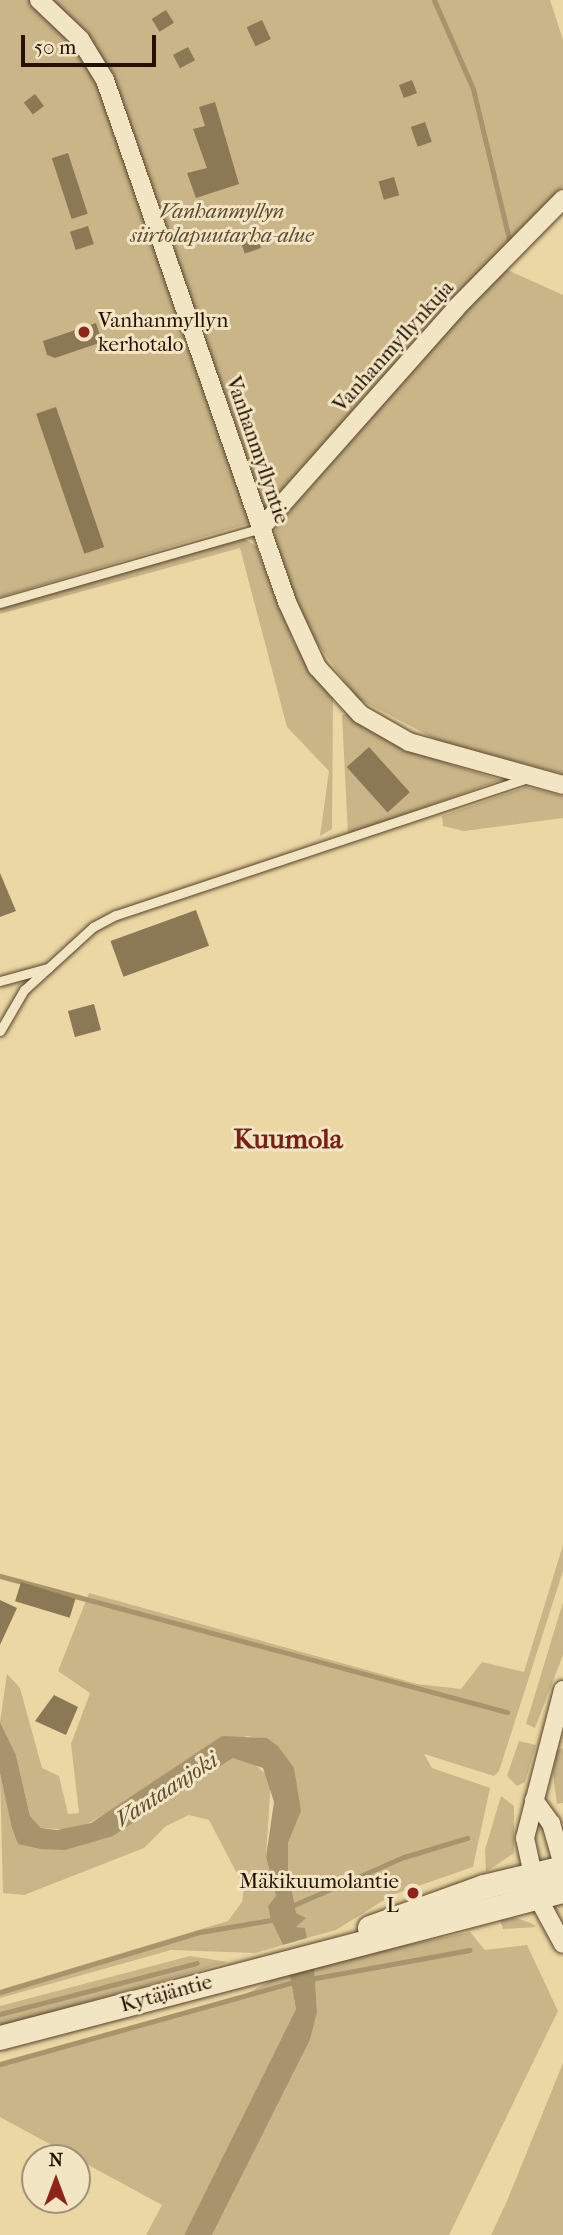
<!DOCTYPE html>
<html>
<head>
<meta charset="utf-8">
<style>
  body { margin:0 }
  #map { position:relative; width:563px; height:2235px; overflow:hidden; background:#ebd7a4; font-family:"IM FELL French Canon",serif }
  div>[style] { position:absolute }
  .green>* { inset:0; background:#c9b588 }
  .water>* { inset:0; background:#a7946c }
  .stream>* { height:5px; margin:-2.5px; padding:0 2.5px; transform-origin:2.5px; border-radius:2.5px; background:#a7946c }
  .building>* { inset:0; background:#8b7855; transform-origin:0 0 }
  .roads { filter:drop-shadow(0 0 2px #564229) drop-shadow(0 0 2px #564229) }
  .lane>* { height:9px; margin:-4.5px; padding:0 4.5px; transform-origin:4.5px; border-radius:4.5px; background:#f2e5c4 }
  .street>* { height:18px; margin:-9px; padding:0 9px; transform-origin:9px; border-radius:9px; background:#f2e5c4 }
  .secondary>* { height:24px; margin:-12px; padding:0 12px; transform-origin:12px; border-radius:12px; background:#f2e5c4 }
  .dots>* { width:19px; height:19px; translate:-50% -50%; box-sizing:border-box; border:4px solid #f2e5c4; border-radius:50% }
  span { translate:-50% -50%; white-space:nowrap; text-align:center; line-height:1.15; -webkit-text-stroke:6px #f2e5c4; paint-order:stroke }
  .park-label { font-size:21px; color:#5e4a30; font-style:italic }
  .poi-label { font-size:21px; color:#241100 }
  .left { translate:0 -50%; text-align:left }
  .right { translate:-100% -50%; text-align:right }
  .street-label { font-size:21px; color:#241100 }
  .water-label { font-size:23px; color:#5f4c31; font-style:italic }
  .district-label { font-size:28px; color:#7a1f14; font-weight:700 }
  .north { position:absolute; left:21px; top:2144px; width:70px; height:70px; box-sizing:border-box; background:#f2e5c4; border:2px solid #a09076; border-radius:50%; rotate:0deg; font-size:19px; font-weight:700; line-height:28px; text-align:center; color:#241100 }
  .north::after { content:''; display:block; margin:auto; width:24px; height:32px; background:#8f2418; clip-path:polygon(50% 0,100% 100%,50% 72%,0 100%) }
  .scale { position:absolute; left:21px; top:35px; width:135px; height:32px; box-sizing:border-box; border:4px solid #241100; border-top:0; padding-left:9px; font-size:21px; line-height:24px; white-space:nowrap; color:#241100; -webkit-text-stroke:5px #f2e5c4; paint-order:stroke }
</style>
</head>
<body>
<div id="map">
  <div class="green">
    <div style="clip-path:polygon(0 0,550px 0,563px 40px,563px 186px,272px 506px,247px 524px,0 597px)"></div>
    <div style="clip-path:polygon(503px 268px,563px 295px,563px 774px,437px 740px,357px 698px,306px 628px,274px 536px,277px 525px)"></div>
    <div style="clip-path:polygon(243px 538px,256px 546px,295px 645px,333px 697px,332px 829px,320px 836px,329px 771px,287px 727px,240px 548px,0 614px,0 607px)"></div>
    <div style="clip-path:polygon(348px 713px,415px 753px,500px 780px,348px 835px,342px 715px)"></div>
    <div style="clip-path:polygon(526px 787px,563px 796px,563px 818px,464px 831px,443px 826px,442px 816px)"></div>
    <div style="clip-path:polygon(563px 1545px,563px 1571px,499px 1771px,494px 1776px,424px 1754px,432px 1768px,490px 1788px,473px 1867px,392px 1895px,336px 1930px,307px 1938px,304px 1929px,296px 1928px,288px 1871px,288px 1843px,301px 1811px,278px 1746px,267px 1739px,246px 1736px,76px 1830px,41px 1828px,30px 1816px,16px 1755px,0 1722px,7px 1674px,20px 1688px,42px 1768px,59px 1776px,68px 1814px,79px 1813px,71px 1744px,90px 1693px,58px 1671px,89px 1593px,417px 1684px,461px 1689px,482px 1662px,524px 1672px)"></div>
    <div style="clip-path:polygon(563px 1602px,563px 1655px,535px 1728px,526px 1724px)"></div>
    <div style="clip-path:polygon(519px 1741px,536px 1745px,525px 1782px,517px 1786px,507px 1776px)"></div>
    <div style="clip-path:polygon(563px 1748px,563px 1803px,557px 1804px,553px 1774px,556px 1751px)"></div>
    <div style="clip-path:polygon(233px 1758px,250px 1760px,271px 1779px,266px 1857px,276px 1896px,271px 1920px,283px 1945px,255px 1953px,171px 1950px,0 1998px,0 1990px,228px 1921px,242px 1902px,244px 1887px,209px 1820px,189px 1815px,166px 1826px,144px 1848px,24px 1895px,3px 1893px,0 1773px,18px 1844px,113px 1836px)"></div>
    <div style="clip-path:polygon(501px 1796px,514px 1806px,514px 1853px,486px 1872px,485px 1850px)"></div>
    <div style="clip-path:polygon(516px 1918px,531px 1923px,536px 1927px,503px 1929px,500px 1920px)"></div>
    <div style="clip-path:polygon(470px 1932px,485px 1950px,527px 1945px,558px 2011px,449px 2235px,212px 2235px,310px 2040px,317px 2011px,314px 1964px)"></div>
    <div style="clip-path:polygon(190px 1956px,228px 1962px,0 2027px,0 2006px)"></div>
    <div style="clip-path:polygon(289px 1971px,296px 2009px,184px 2235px,146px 2235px,162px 2205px,0 2117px,0 2064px,235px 2000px)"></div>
    <div style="clip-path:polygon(563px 2063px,563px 2235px,491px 2235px,507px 2201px)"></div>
  </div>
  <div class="water">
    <div style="clip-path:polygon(0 1722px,16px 1755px,30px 1816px,41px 1828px,57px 1830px,91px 1823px,222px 1736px,267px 1738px,278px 1746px,294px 1768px,301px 1811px,288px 1843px,288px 1871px,296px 1913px,306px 1918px,296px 1927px,305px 1928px,307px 1938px,283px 1945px,271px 1920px,268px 1906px,276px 1896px,266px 1857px,274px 1802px,263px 1768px,233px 1758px,113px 1836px,65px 1850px,41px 1849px,18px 1844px,12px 1828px,0 1773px)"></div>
    <div style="clip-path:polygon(314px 1964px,317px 2012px,310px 2040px,212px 2235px,184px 2235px,296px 2009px,289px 1971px)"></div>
  </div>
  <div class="stream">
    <div style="left:434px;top:0;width:97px;rotate:66.3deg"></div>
    <div style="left:473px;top:89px;width:158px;rotate:76.5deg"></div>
    <div style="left:0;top:1576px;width:525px;rotate:15.02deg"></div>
    <div style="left:287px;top:1908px;width:128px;rotate:-23.6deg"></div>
    <div style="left:404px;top:1857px;width:66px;rotate:-16.8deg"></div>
    <div style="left:310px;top:1979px;width:162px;rotate:-10.3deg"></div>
    <div style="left:0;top:1992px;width:209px;rotate:-16.7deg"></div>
    <div style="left:200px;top:1932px;width:78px;rotate:-9.6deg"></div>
    <div style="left:0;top:2014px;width:203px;rotate:-14.5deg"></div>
    <div style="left:0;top:2064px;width:308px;rotate:-15.6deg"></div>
  </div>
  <div class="building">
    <div style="left:166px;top:10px;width:15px;height:17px;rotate:58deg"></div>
    <div style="left:262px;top:20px;width:21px;height:17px;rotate:65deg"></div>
    <div style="left:188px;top:47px;width:15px;height:17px;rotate:62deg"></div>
    <div style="left:412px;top:80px;width:14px;height:14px;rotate:69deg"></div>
    <div style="left:35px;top:94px;width:15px;height:14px;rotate:53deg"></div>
    <div style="clip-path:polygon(215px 102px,239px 184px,196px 198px,187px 173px,207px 168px,193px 129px,205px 126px,199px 107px)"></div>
    <div style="left:425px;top:122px;width:21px;height:15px;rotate:71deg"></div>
    <div style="left:68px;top:153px;width:64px;height:17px;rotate:72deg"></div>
    <div style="left:394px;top:177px;width:19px;height:16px;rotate:74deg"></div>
    <div style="left:88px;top:226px;width:19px;height:19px;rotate:72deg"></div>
    <div style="left:255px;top:231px;width:18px;height:17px;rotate:71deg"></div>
    <div style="clip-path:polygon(96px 323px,102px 342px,55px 358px,47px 355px,43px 341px)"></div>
    <div style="left:56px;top:407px;width:148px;height:21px;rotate:71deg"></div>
    <div style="left:369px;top:747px;width:61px;height:30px;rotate:48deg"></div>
    <div style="clip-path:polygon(0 873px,16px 911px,0 917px)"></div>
    <div style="left:196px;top:910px;width:38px;height:91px;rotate:70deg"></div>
    <div style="left:94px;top:1004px;width:27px;height:27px;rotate:75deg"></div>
    <div style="left:21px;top:1582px;width:57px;height:20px;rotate:17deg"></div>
    <div style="clip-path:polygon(0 1600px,17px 1608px,0 1645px)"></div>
    <div style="clip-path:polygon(54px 1695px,78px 1707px,66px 1735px,35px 1721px)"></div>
  </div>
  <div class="roads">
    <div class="lane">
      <div style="left:0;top:603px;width:272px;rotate:-16deg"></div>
      <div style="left:0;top:981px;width:50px;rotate:-15.2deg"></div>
      <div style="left:0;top:1031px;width:48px;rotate:-59.7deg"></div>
      <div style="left:24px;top:990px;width:93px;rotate:-42.4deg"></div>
      <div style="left:93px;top:927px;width:26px;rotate:-28deg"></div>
      <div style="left:116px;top:915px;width:435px;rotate:-18.4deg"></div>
    </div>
    <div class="street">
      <div style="left:39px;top:0;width:57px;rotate:43.6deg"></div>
      <div style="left:80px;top:39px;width:48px;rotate:58.6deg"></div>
      <div style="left:105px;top:80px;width:553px;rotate:70.78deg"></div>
      <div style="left:287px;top:602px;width:72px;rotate:65.2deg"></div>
      <div style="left:317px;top:667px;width:64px;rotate:47.5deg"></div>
      <div style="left:360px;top:714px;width:56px;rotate:29.7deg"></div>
      <div style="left:409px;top:742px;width:160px;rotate:15.6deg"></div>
      <div style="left:261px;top:528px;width:294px;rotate:-48.4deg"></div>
      <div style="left:456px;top:308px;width:153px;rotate:-45.5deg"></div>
      <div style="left:563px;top:1690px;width:153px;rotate:104.4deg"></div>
      <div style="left:525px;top:1838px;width:61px;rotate:77.8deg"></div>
      <div style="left:538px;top:1898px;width:52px;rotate:61.5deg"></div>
      <div style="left:534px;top:1800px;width:29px;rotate:54deg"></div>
      <div style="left:551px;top:1823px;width:44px;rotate:74.1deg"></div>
    </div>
    <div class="secondary">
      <div style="left:370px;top:1928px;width:121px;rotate:-19.8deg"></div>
      <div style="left:484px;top:1887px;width:81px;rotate:-13.5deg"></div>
      <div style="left:0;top:2038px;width:582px;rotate:-14.63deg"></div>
    </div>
  </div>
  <div class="dots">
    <div style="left:84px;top:332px;background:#8f2418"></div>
    <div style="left:413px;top:1893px;background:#8f2418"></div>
  </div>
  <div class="park-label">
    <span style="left:222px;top:223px">Vanhanmyllyn<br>siirtolapuutarha-alue</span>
  </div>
  <div class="poi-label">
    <span class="left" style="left:98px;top:332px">Vanhanmyllyn<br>kerhotalo</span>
    <span class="right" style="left:399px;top:1893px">Mäkikuumolantie<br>L</span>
  </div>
  <div class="street-label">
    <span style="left:393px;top:346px;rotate:-48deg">Vanhanmyllynkuja</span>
    <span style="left:258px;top:450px;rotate:71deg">Vanhanmyllyntie</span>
    <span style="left:166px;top:1993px;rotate:-15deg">Kytäjäntie</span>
  </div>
  <div class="water-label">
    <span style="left:167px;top:1790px;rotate:-33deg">Vantaanjoki</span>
  </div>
  <div class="district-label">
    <span style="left:288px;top:1139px">Kuumola</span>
  </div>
  <div class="north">N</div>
  <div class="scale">50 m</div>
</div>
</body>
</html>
